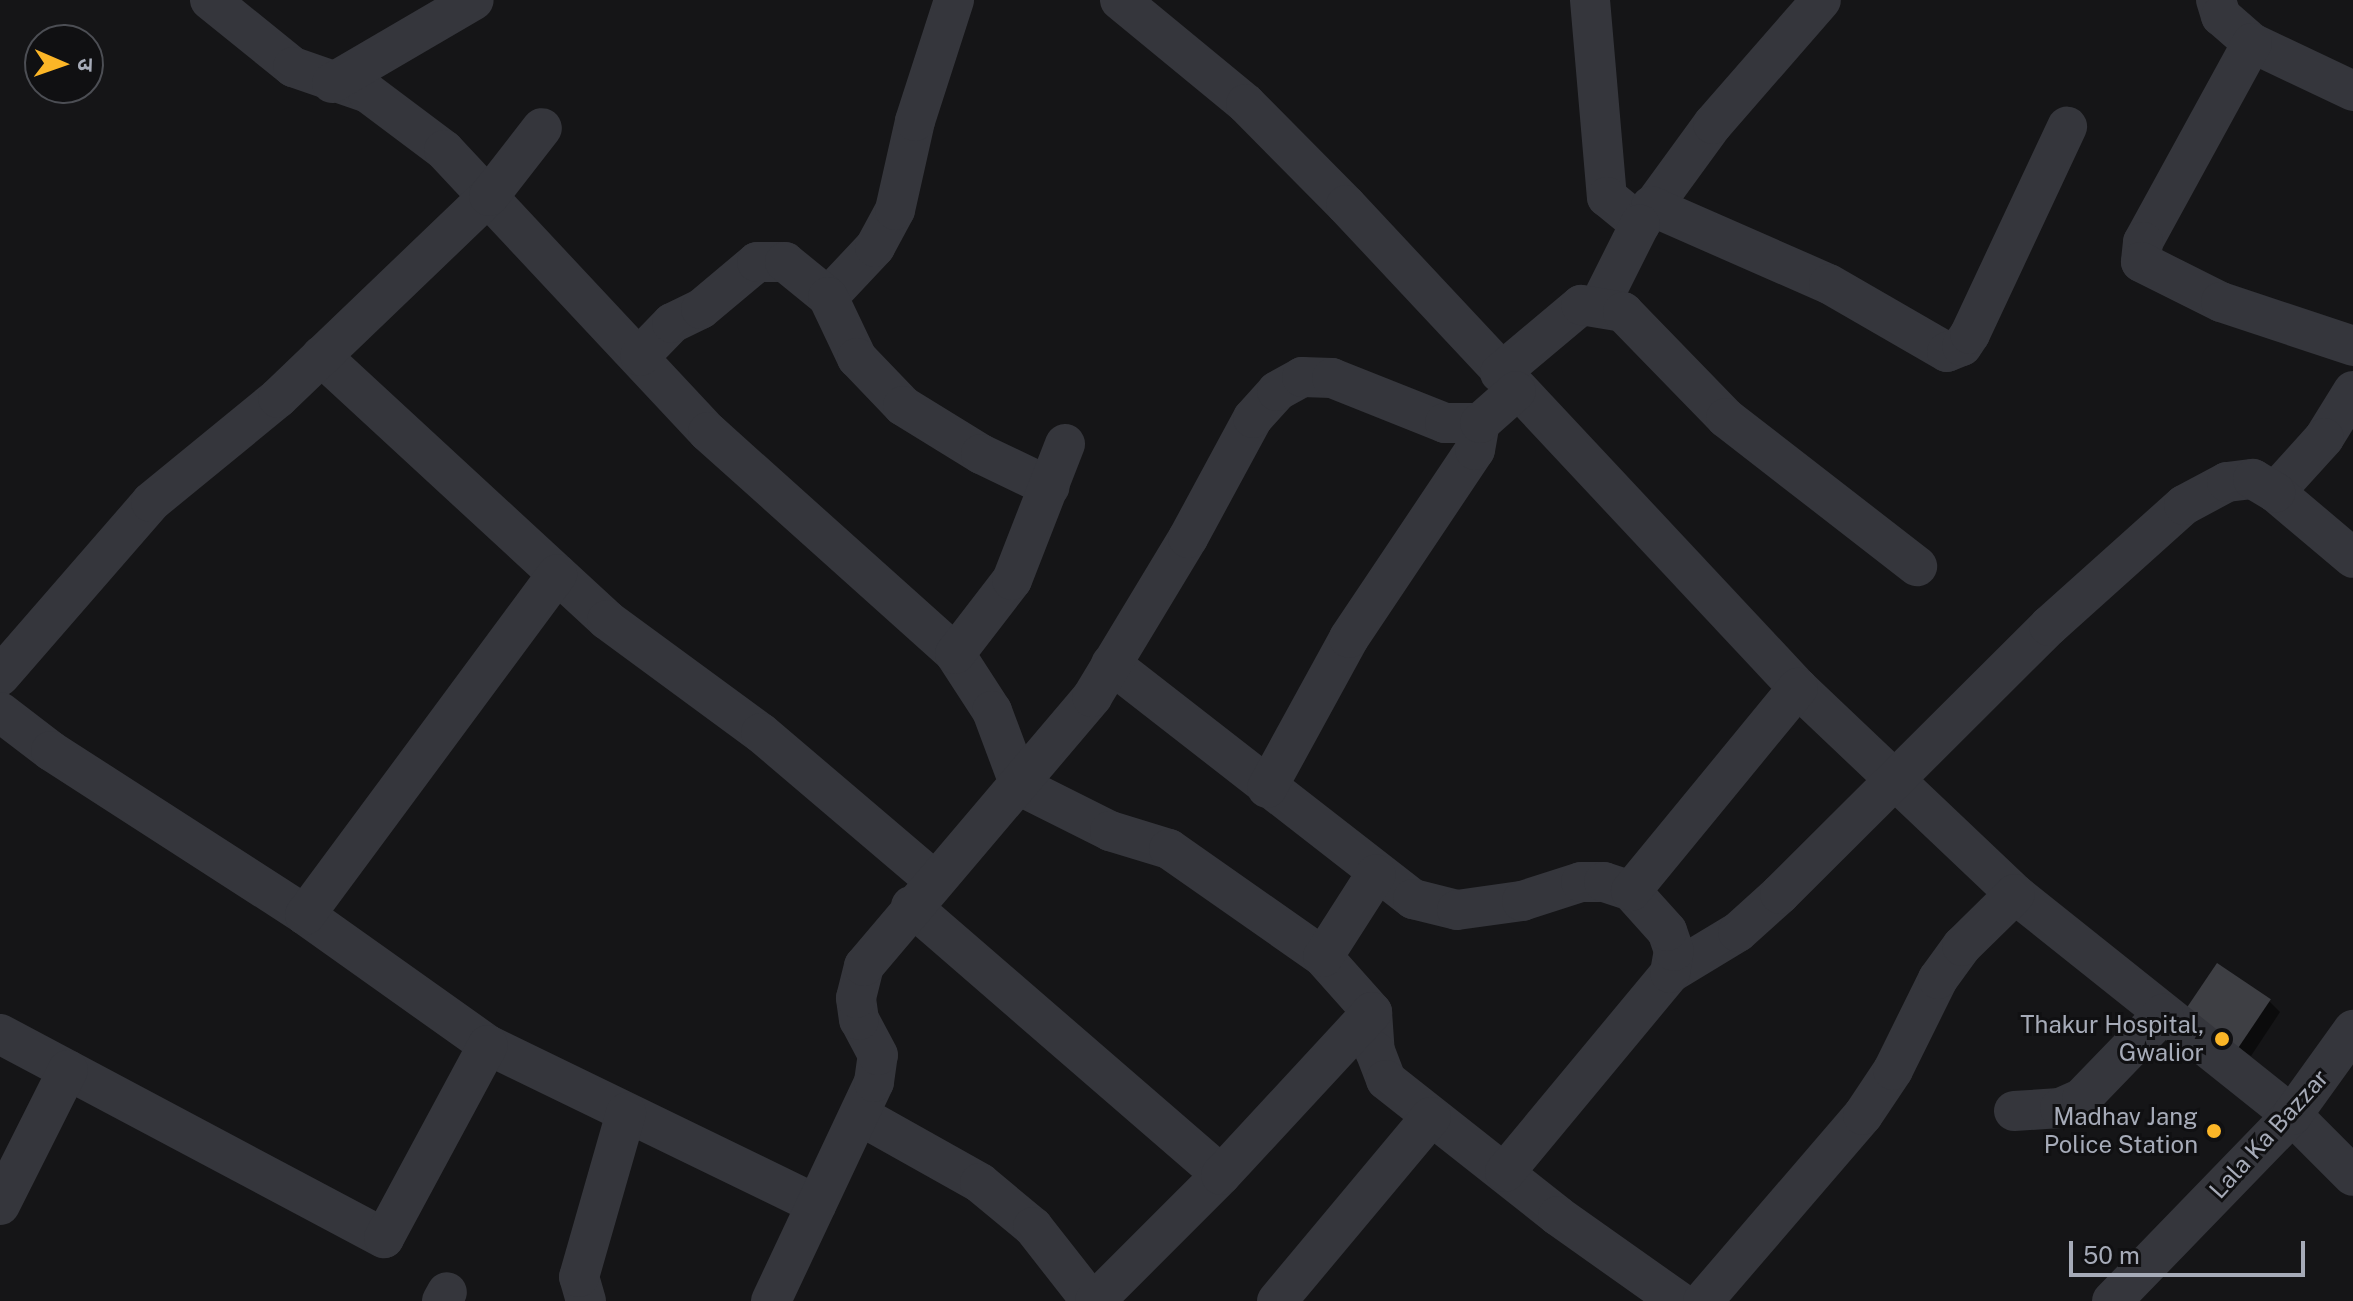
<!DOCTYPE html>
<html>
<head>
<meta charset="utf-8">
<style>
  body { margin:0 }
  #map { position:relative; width:2353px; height:1301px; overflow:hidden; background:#151517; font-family:"Public Sans","Noto Sans Devanagari",sans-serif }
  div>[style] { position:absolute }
  .shadow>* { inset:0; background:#0007 }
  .building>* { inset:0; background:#3e3f44; transform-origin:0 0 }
  .minor>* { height:40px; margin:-20px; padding:0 20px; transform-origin:20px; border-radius:20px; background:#35363c }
  .dots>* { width:22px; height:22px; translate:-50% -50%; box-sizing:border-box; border:4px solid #101012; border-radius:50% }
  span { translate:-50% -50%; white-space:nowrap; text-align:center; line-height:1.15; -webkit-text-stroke:6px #101012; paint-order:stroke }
  .poi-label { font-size:24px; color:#a6abb8 }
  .right { translate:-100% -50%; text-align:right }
  .street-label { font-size:24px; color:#a6abb8 }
  .north { position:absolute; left:24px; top:24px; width:80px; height:80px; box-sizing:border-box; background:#101012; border:2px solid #4c4e54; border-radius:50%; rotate:92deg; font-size:22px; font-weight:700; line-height:32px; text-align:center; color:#a6abb8 }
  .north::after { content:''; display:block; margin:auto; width:28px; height:36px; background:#fcb627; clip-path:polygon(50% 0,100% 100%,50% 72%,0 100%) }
  .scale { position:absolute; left:2069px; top:1241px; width:236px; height:36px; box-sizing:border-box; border:4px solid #a6abb8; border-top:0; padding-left:10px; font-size:24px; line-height:28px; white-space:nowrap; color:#a6abb8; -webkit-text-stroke:6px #101012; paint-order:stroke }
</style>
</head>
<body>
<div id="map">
  <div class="shadow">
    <div style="clip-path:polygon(2269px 1001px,2280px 1012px,2251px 1056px,2199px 1022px)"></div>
  </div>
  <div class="building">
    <div style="left:2217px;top:963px;width:65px;height:58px;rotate:34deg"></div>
  </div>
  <div class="minor">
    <div style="left:210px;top:0;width:107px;rotate:38.9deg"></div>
    <div style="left:293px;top:67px;width:79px;rotate:19.1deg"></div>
    <div style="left:368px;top:93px;width:95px;rotate:36.9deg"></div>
    <div style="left:444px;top:150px;width:386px;rotate:46.9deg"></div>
    <div style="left:708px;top:432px;width:332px;rotate:41.9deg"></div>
    <div style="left:955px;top:654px;width:68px;rotate:57deg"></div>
    <div style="left:992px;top:711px;width:80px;rotate:69.5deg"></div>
    <div style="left:1020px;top:786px;width:101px;rotate:26.6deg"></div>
    <div style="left:1110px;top:831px;width:62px;rotate:17deg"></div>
    <div style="left:1169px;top:849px;width:188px;rotate:35deg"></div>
    <div style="left:1323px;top:957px;width:74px;rotate:48.3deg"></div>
    <div style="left:1372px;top:1012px;width:39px;rotate:86deg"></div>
    <div style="left:1375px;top:1051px;width:31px;rotate:69deg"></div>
    <div style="left:1386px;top:1080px;width:219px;rotate:38.3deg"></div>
    <div style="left:1558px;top:1216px;width:147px;rotate:35.3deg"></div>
    <div style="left:1120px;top:0;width:163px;rotate:39.5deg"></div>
    <div style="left:1246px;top:104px;width:142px;rotate:45.3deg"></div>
    <div style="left:1346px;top:205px;width:662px;rotate:46.9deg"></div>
    <div style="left:1798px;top:688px;width:299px;rotate:43.5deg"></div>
    <div style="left:2015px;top:894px;width:354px;rotate:38.6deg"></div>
    <div style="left:2292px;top:1115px;width:86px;rotate:45deg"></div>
    <div style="left:1590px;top:0;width:198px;rotate:85.1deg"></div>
    <div style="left:1607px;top:197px;width:43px;rotate:39.3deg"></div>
    <div style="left:1640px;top:224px;width:124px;rotate:-53.9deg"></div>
    <div style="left:1713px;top:124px;width:164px;rotate:-48.9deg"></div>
    <div style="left:2216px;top:0;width:17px;rotate:73deg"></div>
    <div style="left:2221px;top:16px;width:41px;rotate:41.1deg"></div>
    <div style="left:2252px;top:43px;width:112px;rotate:25.4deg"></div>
    <div style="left:2252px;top:43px;width:227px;rotate:118.7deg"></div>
    <div style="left:2143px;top:242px;width:20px;rotate:96deg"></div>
    <div style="left:2141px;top:262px;width:89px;rotate:26.6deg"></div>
    <div style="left:2221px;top:302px;width:139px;rotate:18.4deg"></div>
    <div style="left:332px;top:83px;width:164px;rotate:-30.3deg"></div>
    <div style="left:1651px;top:206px;width:194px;rotate:23.7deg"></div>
    <div style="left:1829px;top:284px;width:136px;rotate:30deg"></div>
    <div style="left:1947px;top:352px;width:16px;rotate:-22deg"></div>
    <div style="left:1962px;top:346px;width:14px;rotate:-56deg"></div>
    <div style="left:1970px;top:334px;width:229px;rotate:-64.9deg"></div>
    <div style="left:828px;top:297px;width:69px;rotate:-46.8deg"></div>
    <div style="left:875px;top:247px;width:42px;rotate:-61.6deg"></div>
    <div style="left:895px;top:210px;width:91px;rotate:-77.3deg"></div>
    <div style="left:915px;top:121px;width:127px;rotate:-72.1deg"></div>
    <div style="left:1600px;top:304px;width:89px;rotate:-63.4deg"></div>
    <div style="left:321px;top:356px;width:389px;rotate:42.7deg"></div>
    <div style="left:607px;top:620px;width:191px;rotate:36.3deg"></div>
    <div style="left:761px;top:733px;width:227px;rotate:40.4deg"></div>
    <div style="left:640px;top:356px;width:46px;rotate:-45.9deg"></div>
    <div style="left:672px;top:323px;width:32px;rotate:-26deg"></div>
    <div style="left:701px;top:309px;width:73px;rotate:-40deg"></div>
    <div style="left:757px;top:262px;width:28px"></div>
    <div style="left:785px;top:262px;width:55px;rotate:39.1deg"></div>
    <div style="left:828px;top:297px;width:68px;rotate:64.6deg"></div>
    <div style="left:857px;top:358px;width:66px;rotate:46.2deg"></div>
    <div style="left:903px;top:406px;width:92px;rotate:31.6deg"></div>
    <div style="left:981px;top:454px;width:76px;rotate:25.6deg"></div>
    <div style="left:1500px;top:373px;width:106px;rotate:-40deg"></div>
    <div style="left:1581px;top:305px;width:43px;rotate:9.5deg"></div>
    <div style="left:1623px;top:312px;width:148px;rotate:45.8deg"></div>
    <div style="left:1726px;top:418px;width:242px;rotate:37.8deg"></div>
    <div style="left:2353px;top:391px;width:55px;rotate:121.7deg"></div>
    <div style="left:2324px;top:438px;width:73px;rotate:132.2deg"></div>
    <div style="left:2275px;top:492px;width:102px;rotate:40.2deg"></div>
    <div style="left:955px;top:654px;width:93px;rotate:-52.4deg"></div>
    <div style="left:1012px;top:580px;width:146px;rotate:-68.7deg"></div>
    <div style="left:1111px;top:664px;width:383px;rotate:37.9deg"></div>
    <div style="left:1413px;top:899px;width:45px;rotate:14deg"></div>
    <div style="left:1457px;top:910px;width:66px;rotate:-7.9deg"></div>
    <div style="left:1522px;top:901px;width:62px;rotate:-17.9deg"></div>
    <div style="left:1581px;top:882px;width:23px"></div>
    <div style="left:1604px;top:882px;width:28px;rotate:18deg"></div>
    <div style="left:0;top:676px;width:230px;rotate:-49deg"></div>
    <div style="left:151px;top:502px;width:164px;rotate:-39.3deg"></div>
    <div style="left:278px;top:398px;width:292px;rotate:-43.8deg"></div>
    <div style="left:489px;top:196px;width:86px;rotate:-52.1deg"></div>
    <div style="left:0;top:712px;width:64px;rotate:37.4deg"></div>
    <div style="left:51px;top:751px;width:302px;rotate:32.8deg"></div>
    <div style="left:305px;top:915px;width:224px;rotate:35.4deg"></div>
    <div style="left:488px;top:1045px;width:365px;rotate:25.9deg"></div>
    <div style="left:1267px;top:788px;width:171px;rotate:-61.3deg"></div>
    <div style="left:1349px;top:638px;width:226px;rotate:-56.2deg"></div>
    <div style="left:1475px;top:450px;width:27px;rotate:-80deg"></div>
    <div style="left:911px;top:906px;width:410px;rotate:40.9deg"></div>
    <div style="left:305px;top:915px;width:424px;rotate:-53.5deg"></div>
    <div style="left:1323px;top:957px;width:98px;rotate:-57.4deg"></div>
    <div style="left:1670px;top:973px;width:79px;rotate:-31.1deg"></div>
    <div style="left:1738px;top:932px;width:57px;rotate:-42.1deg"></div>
    <div style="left:1780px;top:894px;width:380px;rotate:-44.9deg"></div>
    <div style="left:2049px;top:626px;width:181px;rotate:-41.9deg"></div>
    <div style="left:2184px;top:505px;width:49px;rotate:-28.1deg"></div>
    <div style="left:2227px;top:482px;width:26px;rotate:-7deg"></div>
    <div style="left:2253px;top:479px;width:26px;rotate:31deg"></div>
    <div style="left:0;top:1034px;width:435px;rotate:28deg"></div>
    <div style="left:384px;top:1238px;width:219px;rotate:-61.7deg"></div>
    <div style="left:2014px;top:1111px;width:46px;rotate:-3.7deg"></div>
    <div style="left:2060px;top:1108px;width:24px;rotate:-24deg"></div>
    <div style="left:2082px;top:1098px;width:117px;rotate:-46deg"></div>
    <div style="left:859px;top:1115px;width:139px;rotate:29.3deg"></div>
    <div style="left:980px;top:1183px;width:69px;rotate:39.7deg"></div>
    <div style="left:1033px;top:1227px;width:94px;rotate:51.9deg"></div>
    <div style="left:1505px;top:1172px;width:259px;rotate:-50.3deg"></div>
    <div style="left:1670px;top:973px;width:22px;rotate:-80deg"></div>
    <div style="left:1674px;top:951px;width:21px;rotate:-109deg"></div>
    <div style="left:1667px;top:931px;width:54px;rotate:-132deg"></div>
    <div style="left:1631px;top:891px;width:263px;rotate:-50.6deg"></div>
    <div style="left:0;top:1205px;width:151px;rotate:-63.3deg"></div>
    <div style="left:442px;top:1301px;width:10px;rotate:-61deg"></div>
    <div style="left:586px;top:1301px;width:25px;rotate:-106deg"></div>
    <div style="left:579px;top:1277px;width:171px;rotate:-74deg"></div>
    <div style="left:771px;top:1301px;width:242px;rotate:-64.8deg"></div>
    <div style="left:874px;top:1082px;width:27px;rotate:-82deg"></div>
    <div style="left:878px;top:1055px;width:40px;rotate:-118deg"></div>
    <div style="left:859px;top:1020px;width:22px;rotate:-98deg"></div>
    <div style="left:856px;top:998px;width:33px;rotate:-76deg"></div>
    <div style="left:864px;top:966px;width:353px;rotate:-49.7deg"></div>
    <div style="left:1092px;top:697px;width:186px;rotate:-58.9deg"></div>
    <div style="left:1188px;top:538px;width:136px;rotate:-61.6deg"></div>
    <div style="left:1253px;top:418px;width:36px;rotate:-48deg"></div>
    <div style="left:1277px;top:391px;width:29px;rotate:-29deg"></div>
    <div style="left:1302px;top:377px;width:30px;rotate:2deg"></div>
    <div style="left:1332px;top:378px;width:122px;rotate:21.7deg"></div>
    <div style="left:1445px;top:423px;width:35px"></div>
    <div style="left:1480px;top:423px;width:48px;rotate:-41.6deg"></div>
    <div style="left:1095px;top:1301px;width:178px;rotate:-45deg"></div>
    <div style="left:1221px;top:1175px;width:222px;rotate:-47.2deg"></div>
    <div style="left:1277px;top:1301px;width:240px;rotate:-50.1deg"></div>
    <div style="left:1703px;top:1301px;width:245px;rotate:-49.3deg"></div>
    <div style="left:1863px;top:1115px;width:54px;rotate:-56.3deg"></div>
    <div style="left:1893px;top:1070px;width:102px;rotate:-63.7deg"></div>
    <div style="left:1938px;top:979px;width:41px;rotate:-54deg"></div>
    <div style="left:1962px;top:946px;width:74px;rotate:-44.5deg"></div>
    <div style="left:2112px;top:1301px;width:259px;rotate:-45.9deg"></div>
    <div style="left:2292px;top:1115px;width:105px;rotate:-54.3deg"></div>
  </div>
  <div class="dots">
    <div style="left:2222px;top:1039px;background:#fcb627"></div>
    <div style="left:2214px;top:1131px;background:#fcb627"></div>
  </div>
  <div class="poi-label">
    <span class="right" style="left:2204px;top:1039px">Thakur Hospital,<br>Gwalior</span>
    <span class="right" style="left:2198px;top:1131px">Madhav Jang<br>Police Station</span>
  </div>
  <div class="street-label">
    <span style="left:2269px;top:1134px;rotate:-48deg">Lala Ka Bazzar</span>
  </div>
  <div class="north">उ</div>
  <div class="scale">50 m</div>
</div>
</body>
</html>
